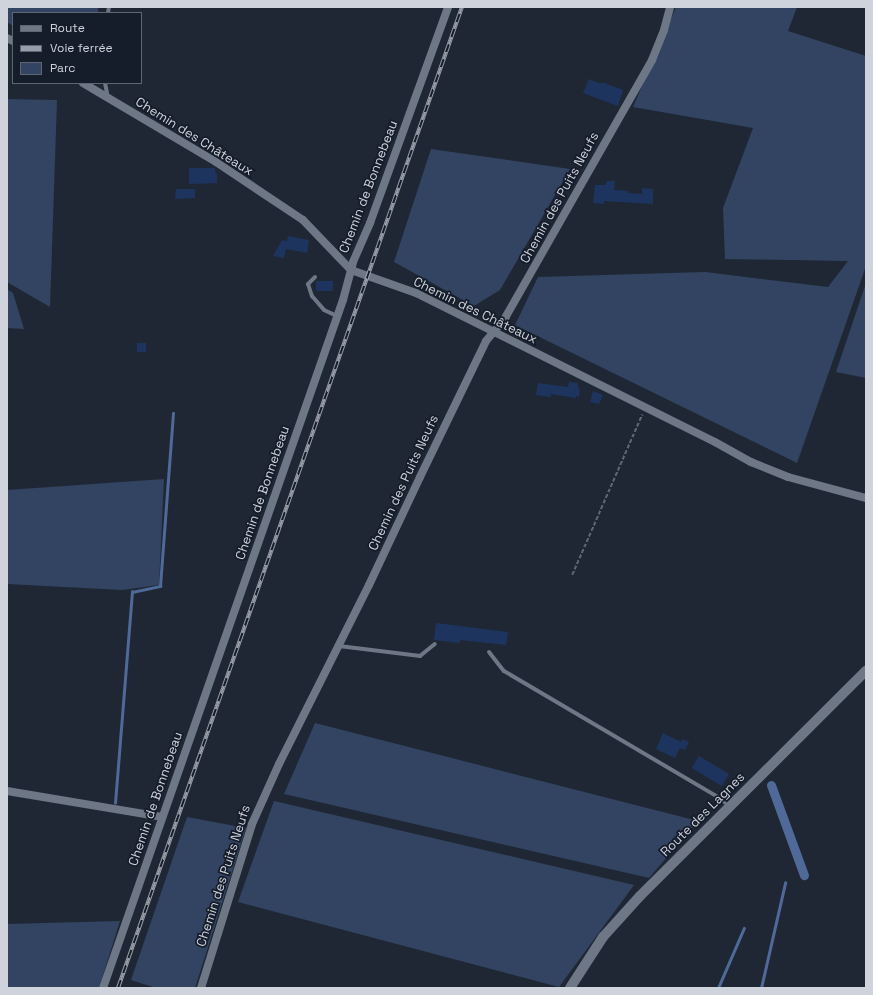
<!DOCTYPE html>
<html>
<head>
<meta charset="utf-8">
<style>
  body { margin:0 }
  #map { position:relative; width:873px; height:995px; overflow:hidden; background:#1f2734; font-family:"Space Grotesk",sans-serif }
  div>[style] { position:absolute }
  .green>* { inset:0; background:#324461 }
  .stream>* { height:2.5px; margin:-1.25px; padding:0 1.25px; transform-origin:1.25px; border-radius:1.25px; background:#4f6a98 }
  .canal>* { height:9px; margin:-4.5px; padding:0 4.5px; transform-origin:4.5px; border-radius:4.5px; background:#4f6a98 }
  .building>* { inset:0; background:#1d355e; transform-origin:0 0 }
  .path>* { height:1.5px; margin-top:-0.75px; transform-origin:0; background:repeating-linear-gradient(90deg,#606773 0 4px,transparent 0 6px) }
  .lane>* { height:4px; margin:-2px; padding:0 2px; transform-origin:2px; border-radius:2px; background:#6d7786 }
  .street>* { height:8px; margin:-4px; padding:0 4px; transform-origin:4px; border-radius:4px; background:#6d7786 }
  .secondary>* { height:10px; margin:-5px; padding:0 5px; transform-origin:5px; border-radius:5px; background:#6d7786 }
  .rail>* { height:4px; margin-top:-2px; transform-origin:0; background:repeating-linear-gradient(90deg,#161d2a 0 8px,#989ea9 0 16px); box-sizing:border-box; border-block:1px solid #989ea9 }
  span { translate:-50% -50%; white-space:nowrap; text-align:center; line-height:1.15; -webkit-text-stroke:3.5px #161d2a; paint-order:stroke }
  .street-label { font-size:13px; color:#ced3dc }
  .frame { position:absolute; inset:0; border:8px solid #ced3dc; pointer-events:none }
  .legend { position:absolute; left:12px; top:12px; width:130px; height:72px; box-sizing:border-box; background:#161d2a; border:1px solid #606671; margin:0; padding:5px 7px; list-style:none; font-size:12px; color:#ced3dc }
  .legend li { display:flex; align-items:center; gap:8px; height:20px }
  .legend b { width:20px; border:1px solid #606671 }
</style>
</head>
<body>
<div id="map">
  <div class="green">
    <div style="clip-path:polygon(7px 7px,98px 7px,98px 13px,13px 13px,13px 26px,7px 22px)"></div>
    <div style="clip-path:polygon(676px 7px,797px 7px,788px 31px,866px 56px,866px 266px,797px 463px,515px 325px,538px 277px,705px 272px,828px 287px,848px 261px,725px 259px,723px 208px,753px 128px,633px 107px)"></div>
    <div style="clip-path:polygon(7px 99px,57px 100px,50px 307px,7px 282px)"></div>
    <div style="clip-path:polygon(431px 149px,570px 169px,500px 290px,474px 306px,394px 262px)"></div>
    <div style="clip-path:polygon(866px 283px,866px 378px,836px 372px)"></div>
    <div style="clip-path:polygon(7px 289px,13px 293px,24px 329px,7px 328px)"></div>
    <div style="clip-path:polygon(164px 479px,159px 585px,122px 590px,7px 584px,7px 490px)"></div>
    <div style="clip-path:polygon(315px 723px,698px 821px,649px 878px,284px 794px)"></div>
    <div style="clip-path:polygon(274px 801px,634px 885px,559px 987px,238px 902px)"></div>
    <div style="clip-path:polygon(187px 817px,246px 828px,195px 988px,156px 988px,131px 980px)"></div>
    <div style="clip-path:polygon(120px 921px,99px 988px,7px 988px,7px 924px)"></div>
  </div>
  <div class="stream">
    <div style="left:115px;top:803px;width:212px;rotate:-85.4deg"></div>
    <div style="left:132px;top:592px;width:29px;rotate:-12deg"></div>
    <div style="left:160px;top:586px;width:173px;rotate:-85.7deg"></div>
    <div style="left:718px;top:988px;width:65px;rotate:-66.6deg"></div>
    <div style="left:761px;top:988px;width:108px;rotate:-77.1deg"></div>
  </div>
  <div class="canal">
    <div style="left:771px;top:785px;width:96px;rotate:69.9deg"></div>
  </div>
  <div class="building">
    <div style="clip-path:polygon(589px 79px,601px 84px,602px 82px,623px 90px,618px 106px,583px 93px)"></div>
    <div style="clip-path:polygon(189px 168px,215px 168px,215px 173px,217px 173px,217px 183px,189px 184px)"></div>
    <div style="clip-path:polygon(607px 181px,615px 181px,614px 190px,628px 191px,628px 193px,642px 194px,642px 188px,653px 189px,653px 204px,604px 201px,604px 204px,593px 203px,595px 185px,605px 185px)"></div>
    <div style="clip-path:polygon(176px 189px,195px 189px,195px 198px,175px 199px)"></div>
    <div style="clip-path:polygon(288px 236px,309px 240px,307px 253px,286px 249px,284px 258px,273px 256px,282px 240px,287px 241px)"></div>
    <div style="left:316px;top:281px;width:17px;height:10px"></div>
    <div style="left:137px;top:343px;width:9px;height:9px"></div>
    <div style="clip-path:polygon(569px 382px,578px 383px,578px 388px,580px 389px,579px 397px,576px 396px,576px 398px,551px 394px,551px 397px,536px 395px,538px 383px,568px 387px)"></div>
    <div style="clip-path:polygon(593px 391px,603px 395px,599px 404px,590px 402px)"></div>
    <div style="clip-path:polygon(436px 623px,508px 632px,506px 645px,460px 640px,460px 643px,434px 640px)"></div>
    <div style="clip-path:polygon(663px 733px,681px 742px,682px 739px,689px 742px,685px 750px,680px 748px,675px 758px,656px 749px)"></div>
    <div style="left:699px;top:756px;width:35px;height:14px;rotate:31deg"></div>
  </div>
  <div class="path">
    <div style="left:572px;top:575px;width:175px;rotate:-66.4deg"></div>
  </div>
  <div class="lane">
    <div style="left:108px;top:13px;width:6px;rotate:-81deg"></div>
    <div style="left:105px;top:83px;width:15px;rotate:79deg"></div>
    <div style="left:315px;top:277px;width:10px;rotate:135deg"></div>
    <div style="left:308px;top:284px;width:13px;rotate:72deg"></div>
    <div style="left:312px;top:296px;width:18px;rotate:49deg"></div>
    <div style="left:324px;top:310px;width:14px;rotate:25deg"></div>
    <div style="left:339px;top:646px;width:82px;rotate:7deg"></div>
    <div style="left:420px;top:656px;width:19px;rotate:-39deg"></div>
    <div style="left:489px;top:652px;width:24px;rotate:52deg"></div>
    <div style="left:504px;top:671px;width:252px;rotate:30.5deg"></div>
    <div style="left:721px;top:799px;width:11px;rotate:41deg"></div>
  </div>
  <div class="street">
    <div style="left:7px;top:38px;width:7px;rotate:27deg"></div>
    <div style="left:83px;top:83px;width:155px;rotate:30.7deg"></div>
    <div style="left:216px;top:162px;width:105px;rotate:33.7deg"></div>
    <div style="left:303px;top:220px;width:69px;rotate:46.2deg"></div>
    <div style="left:351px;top:270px;width:69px;rotate:19.5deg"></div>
    <div style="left:416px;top:293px;width:334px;rotate:26.5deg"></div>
    <div style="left:715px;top:442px;width:41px;rotate:29.1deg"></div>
    <div style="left:751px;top:462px;width:40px;rotate:22deg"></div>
    <div style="left:788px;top:477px;width:81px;rotate:15.1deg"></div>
    <div style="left:7px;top:791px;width:157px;rotate:9.5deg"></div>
    <div style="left:103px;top:988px;width:729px;rotate:-70.77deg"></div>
    <div style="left:343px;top:300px;width:39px;rotate:-75deg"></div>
    <div style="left:353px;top:262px;width:43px;rotate:-66.4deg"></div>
    <div style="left:370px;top:223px;width:230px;rotate:-70.1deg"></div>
    <div style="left:201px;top:988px;width:172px;rotate:-72.7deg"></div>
    <div style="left:252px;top:824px;width:66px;rotate:-65.8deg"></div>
    <div style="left:279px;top:764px;width:200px;rotate:-63.3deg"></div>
    <div style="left:369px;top:585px;width:119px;rotate:-64.7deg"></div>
    <div style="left:420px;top:477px;width:151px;rotate:-64.1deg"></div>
    <div style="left:486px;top:341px;width:30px;rotate:-50deg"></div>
    <div style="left:505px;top:318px;width:297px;rotate:-60.3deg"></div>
    <div style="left:652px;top:60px;width:32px;rotate:-68deg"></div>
    <div style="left:664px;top:30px;width:24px;rotate:-75deg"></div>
  </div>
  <div class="secondary">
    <div style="left:570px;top:988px;width:61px;rotate:-57.1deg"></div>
    <div style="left:603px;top:937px;width:55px;rotate:-47.9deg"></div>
    <div style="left:640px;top:896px;width:319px;rotate:-44.9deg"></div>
  </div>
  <div class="rail">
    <div style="left:118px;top:988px;width:1040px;rotate:-70.68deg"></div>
  </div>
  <div class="street-label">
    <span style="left:194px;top:137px;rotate:32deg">Chemin des Châteaux</span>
    <span style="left:369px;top:187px;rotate:-69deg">Chemin de Bonnebeau</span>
    <span style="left:560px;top:198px;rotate:-61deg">Chemin des Puits Neufs</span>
    <span style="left:475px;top:311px;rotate:26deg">Chemin des Châteaux</span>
    <span style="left:404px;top:483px;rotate:-65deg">Chemin des Puits Neufs</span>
    <span style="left:263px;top:493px;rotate:-71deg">Chemin de Bonnebeau</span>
    <span style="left:156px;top:799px;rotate:-71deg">Chemin de Bonnebeau</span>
    <span style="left:703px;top:815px;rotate:-45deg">Route des Lagnes</span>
    <span style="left:224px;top:876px;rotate:-72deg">Chemin des Puits Neufs</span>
  </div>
  <div class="frame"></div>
  <ul class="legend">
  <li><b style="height:5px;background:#6d7786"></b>Route</li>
  <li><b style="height:5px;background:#989ea9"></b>Voie ferrée</li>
  <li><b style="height:11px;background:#324461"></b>Parc</li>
  </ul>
</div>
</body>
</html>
